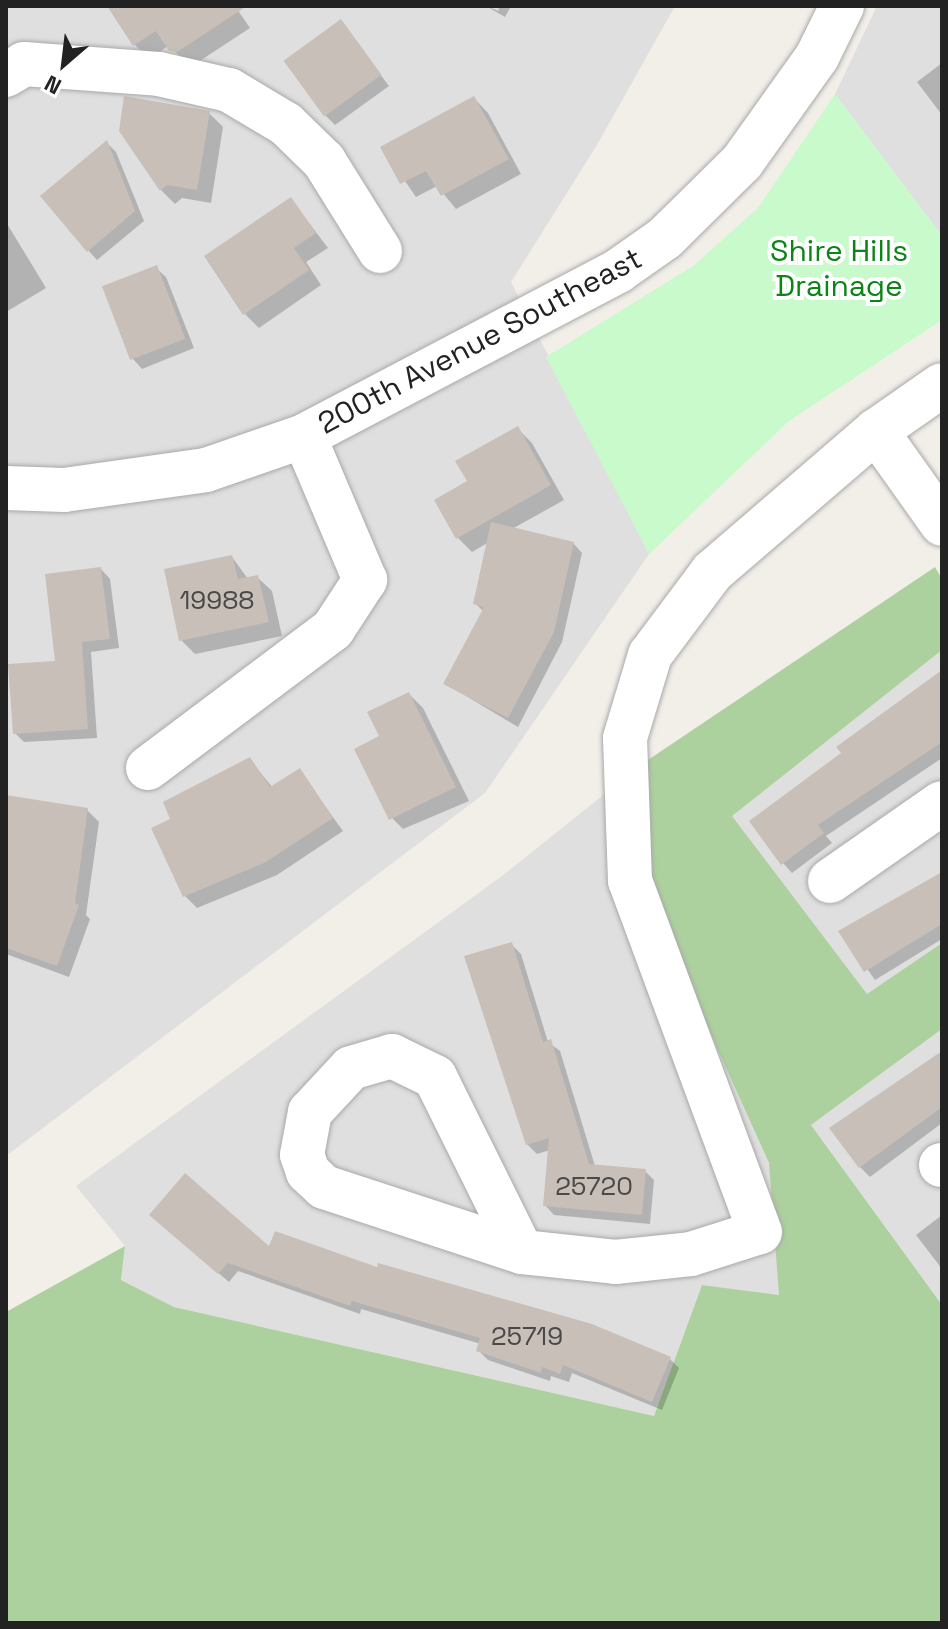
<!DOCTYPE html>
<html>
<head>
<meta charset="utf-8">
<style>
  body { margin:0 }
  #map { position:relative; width:948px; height:1629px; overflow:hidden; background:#f2efe9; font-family:"Space Grotesk",sans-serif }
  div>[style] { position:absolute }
  .residential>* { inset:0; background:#e0dfdf }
  .forest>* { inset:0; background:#add19e }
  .park>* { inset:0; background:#c8facc }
  .shadow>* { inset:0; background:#0003 }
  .building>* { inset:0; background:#c7bfb8; transform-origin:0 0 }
  .roads { filter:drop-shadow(0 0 2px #a9a9a9) drop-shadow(0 0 2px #a9a9a9) }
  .minor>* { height:44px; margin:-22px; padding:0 22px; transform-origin:22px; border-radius:22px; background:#fff }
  span { translate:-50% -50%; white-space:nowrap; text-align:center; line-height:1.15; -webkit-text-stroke:8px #fff; paint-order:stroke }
  .number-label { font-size:26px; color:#4b4948 }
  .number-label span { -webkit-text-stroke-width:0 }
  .park-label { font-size:30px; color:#0c8416 }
  .street-label { font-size:30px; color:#222 }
  .frame { position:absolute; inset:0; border:8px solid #222; pointer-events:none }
  .north { position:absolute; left:24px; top:24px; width:80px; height:80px; -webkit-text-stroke:6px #fff; paint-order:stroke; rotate:208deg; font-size:22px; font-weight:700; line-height:32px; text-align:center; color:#222 }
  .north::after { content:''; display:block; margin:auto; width:28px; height:36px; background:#222; clip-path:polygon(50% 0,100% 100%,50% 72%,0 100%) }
</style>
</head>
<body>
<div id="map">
  <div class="residential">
    <div style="clip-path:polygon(6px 6px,675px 6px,597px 145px,511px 282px,649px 554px,485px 793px,6px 1156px)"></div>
    <div style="clip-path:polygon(877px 6px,942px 6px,942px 236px,835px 94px)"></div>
    <div style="clip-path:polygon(942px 650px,942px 943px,867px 995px,731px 816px)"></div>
    <div style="clip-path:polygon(642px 764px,698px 1006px,769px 1163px,789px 1246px,779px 1295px,702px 1285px,654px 1416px,174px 1307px,121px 1280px,125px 1246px,76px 1186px,502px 876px)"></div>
    <div style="clip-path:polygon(942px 1029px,942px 1305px,811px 1125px)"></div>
  </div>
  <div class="forest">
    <div style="clip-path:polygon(935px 567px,942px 579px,942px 650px,732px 816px,867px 994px,942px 943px,942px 1029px,811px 1125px,942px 1305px,942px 1623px,6px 1623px,6px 1312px,125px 1246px,121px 1280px,174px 1307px,654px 1416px,702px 1285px,779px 1295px,769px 1163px,698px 1006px,646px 871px,642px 764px)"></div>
  </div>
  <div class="park">
    <div style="clip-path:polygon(835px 94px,942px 236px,942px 320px,789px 421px,649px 554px,546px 357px,693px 266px,758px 208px)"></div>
  </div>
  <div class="shadow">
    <div style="clip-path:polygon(128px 6px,235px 6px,250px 28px,192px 66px,168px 46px,149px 59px,135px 45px)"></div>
    <div style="clip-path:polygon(486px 6px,499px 11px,498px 6px,511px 6px,505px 17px)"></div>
    <div style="clip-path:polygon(340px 21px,389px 86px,335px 125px,326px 116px)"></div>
    <div style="clip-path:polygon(942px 63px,942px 115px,917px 82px)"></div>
    <div style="clip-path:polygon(474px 98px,488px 113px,521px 174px,456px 209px,437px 186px,416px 197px,382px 148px)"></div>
    <div style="clip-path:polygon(209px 113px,223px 127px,211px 203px,182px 198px,175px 204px,161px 190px)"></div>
    <div style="clip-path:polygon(107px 143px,116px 152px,144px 221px,97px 260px,88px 250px)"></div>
    <div style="clip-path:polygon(291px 199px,328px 248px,306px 262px,321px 285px,259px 328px,245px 314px)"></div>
    <div style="clip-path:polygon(6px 222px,46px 288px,6px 312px)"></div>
    <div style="clip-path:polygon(156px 268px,166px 277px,194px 348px,142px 369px,133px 359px)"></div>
    <div style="clip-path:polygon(518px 429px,532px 443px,564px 500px,512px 529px,573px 543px,582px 553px,562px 642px,518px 727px,446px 684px,484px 612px,475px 603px,489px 542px,472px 552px,458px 538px,470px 482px)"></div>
    <div style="clip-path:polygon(232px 557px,248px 579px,257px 577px,272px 591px,282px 636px,195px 654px,181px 640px)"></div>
    <div style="clip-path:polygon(101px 569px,110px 579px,119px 648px,91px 652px,97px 738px,24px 742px,15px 733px,58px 663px)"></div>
    <div style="clip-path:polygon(942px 671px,942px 758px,826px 836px,832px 843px,792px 873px,783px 863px,844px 754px)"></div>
    <div style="clip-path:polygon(409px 694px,423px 708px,469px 801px,403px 829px,388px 814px,381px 737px)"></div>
    <div style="clip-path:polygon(250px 760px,273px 788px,299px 770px,343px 831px,277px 875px,197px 908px,185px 896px,173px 820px)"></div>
    <div style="clip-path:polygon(6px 797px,87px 810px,99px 822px,86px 915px,90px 919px,69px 977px,6px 954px)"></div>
    <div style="clip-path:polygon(942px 875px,942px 939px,875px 980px,841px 932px)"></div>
    <div style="clip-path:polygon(511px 944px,521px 954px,548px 1042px,560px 1051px,595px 1166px,645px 1171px,654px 1180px,650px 1224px,554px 1215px,545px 1205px,550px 1150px,537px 1154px,527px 1144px)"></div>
    <div style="clip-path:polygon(942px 1053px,942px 1123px,870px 1177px,860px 1167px)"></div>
    <div style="clip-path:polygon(942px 1215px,942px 1269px,916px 1235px)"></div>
    <div style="clip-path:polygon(161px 1224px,378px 1269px,670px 1359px,679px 1368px,662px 1410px,572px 1373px,569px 1382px,551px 1376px,550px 1381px,488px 1360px,478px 1350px,481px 1344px,361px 1309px,360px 1314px,238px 1271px,229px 1282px)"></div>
  </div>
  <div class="building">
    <div style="clip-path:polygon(107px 6px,247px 6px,177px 52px,169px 51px,156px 31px,133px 46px)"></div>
    <div style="left:341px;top:19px;width:69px;height:71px;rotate:54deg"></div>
    <div style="clip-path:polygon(124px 96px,210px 111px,197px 190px,167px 185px,160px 191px,119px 131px)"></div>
    <div style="clip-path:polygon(474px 96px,509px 159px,441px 196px,426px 171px,400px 184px,380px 147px)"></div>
    <div style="clip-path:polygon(107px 140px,135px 211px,87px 252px,40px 196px)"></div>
    <div style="clip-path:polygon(291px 197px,316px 233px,294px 248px,309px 270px,243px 315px,204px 256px)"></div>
    <div style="left:157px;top:265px;width:79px;height:59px;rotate:69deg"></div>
    <div style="clip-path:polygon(518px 426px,551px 485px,456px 539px,434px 500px,467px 481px,455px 461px)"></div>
    <div style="clip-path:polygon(491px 522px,574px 542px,554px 632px,508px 718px,443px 684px,484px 607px,473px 604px)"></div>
    <div style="clip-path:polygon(232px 555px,238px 579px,258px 575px,269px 622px,179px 641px,164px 569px)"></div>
    <div style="clip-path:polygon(101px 567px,110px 639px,82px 642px,88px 729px,13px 734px,8px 664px,55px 661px,45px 574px)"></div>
    <div style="clip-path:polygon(942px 670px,942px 742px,818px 825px,824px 833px,781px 865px,749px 821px,841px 753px,836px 747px)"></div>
    <div style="clip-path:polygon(409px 692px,456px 787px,389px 820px,354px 749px,379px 736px,367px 712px)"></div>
    <div style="clip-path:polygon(250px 757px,270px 787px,300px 768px,333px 818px,264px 863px,183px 897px,151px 828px,170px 819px,163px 802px)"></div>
    <div style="clip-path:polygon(6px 795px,88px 808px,75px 903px,79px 905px,57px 966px,6px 948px)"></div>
    <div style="clip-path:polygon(942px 872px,942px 924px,864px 972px,838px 931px)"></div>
    <div style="clip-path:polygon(512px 942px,543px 1042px,551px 1039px,589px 1164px,646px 1169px,642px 1215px,543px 1206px,549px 1138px,526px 1145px,464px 956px)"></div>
    <div style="clip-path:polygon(942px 1051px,942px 1107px,859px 1168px,829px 1128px)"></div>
    <div style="clip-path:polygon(185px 1173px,269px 1246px,275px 1231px,377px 1267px,378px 1263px,592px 1324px,671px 1357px,652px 1402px,563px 1365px,560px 1374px,542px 1367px,541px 1373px,476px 1351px,480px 1338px,352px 1301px,350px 1306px,228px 1263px,218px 1274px,149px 1215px)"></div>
  </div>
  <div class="roads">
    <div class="minor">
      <div style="left:6px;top:75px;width:21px;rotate:-31deg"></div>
      <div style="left:24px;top:64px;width:135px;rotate:4.2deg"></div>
      <div style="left:159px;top:74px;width:72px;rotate:12.9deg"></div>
      <div style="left:229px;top:90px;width:66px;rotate:30.8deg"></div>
      <div style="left:286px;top:124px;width:53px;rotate:44.2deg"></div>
      <div style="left:324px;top:161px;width:106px;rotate:58.1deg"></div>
      <div style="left:876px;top:431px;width:114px;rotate:54.6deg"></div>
      <div style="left:6px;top:488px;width:58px;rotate:2deg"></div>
      <div style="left:64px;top:490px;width:143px;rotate:-8deg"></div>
      <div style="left:206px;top:470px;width:104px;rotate:-19.1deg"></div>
      <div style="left:304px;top:436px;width:355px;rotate:-27.7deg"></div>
      <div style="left:618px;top:271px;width:57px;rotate:-35.1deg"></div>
      <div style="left:665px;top:238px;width:108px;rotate:-44.6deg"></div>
      <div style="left:742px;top:162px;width:129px;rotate:-54.5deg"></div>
      <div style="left:817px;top:57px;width:57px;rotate:-63.9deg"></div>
      <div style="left:148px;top:768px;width:231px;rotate:-36.9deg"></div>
      <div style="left:333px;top:629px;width:59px;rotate:-56.9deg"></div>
      <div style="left:365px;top:580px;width:156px;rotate:-113deg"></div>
      <div style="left:830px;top:881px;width:136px;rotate:-34.9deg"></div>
      <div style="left:941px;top:1165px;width:1px"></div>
      <div style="left:522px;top:1252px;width:208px;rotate:-161.8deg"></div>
      <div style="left:324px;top:1187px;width:22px;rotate:-137deg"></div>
      <div style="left:308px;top:1172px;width:18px;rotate:-109deg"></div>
      <div style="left:302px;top:1155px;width:44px;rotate:-79.5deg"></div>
      <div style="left:310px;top:1112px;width:60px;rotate:-47deg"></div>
      <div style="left:351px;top:1068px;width:43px;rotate:-16.3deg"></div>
      <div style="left:392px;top:1056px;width:48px;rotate:26deg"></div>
      <div style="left:435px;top:1077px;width:195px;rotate:63.6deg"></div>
      <div style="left:522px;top:1252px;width:94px;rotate:6.1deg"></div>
      <div style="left:615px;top:1262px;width:76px;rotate:-6deg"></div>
      <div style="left:691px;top:1254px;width:72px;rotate:-17.7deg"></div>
      <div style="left:760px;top:1232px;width:374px;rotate:-110.3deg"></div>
      <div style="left:630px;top:881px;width:143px;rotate:-92deg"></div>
      <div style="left:625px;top:738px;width:87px;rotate:-73.2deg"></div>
      <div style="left:650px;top:655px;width:104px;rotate:-53.2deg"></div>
      <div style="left:712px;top:572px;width:216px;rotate:-40.7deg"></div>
      <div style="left:876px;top:431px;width:80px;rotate:-34.9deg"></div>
    </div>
  </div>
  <div class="number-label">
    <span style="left:217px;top:601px">19988</span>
    <span style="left:594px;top:1187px">25720</span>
    <span style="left:527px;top:1337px">25719</span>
  </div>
  <div class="park-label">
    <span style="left:839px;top:268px">Shire Hills<br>Drainage</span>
  </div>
  <div class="street-label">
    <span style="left:480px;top:341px;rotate:-28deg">200th Avenue Southeast</span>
  </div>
  <div class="frame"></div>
  <div class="north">N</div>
</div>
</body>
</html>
